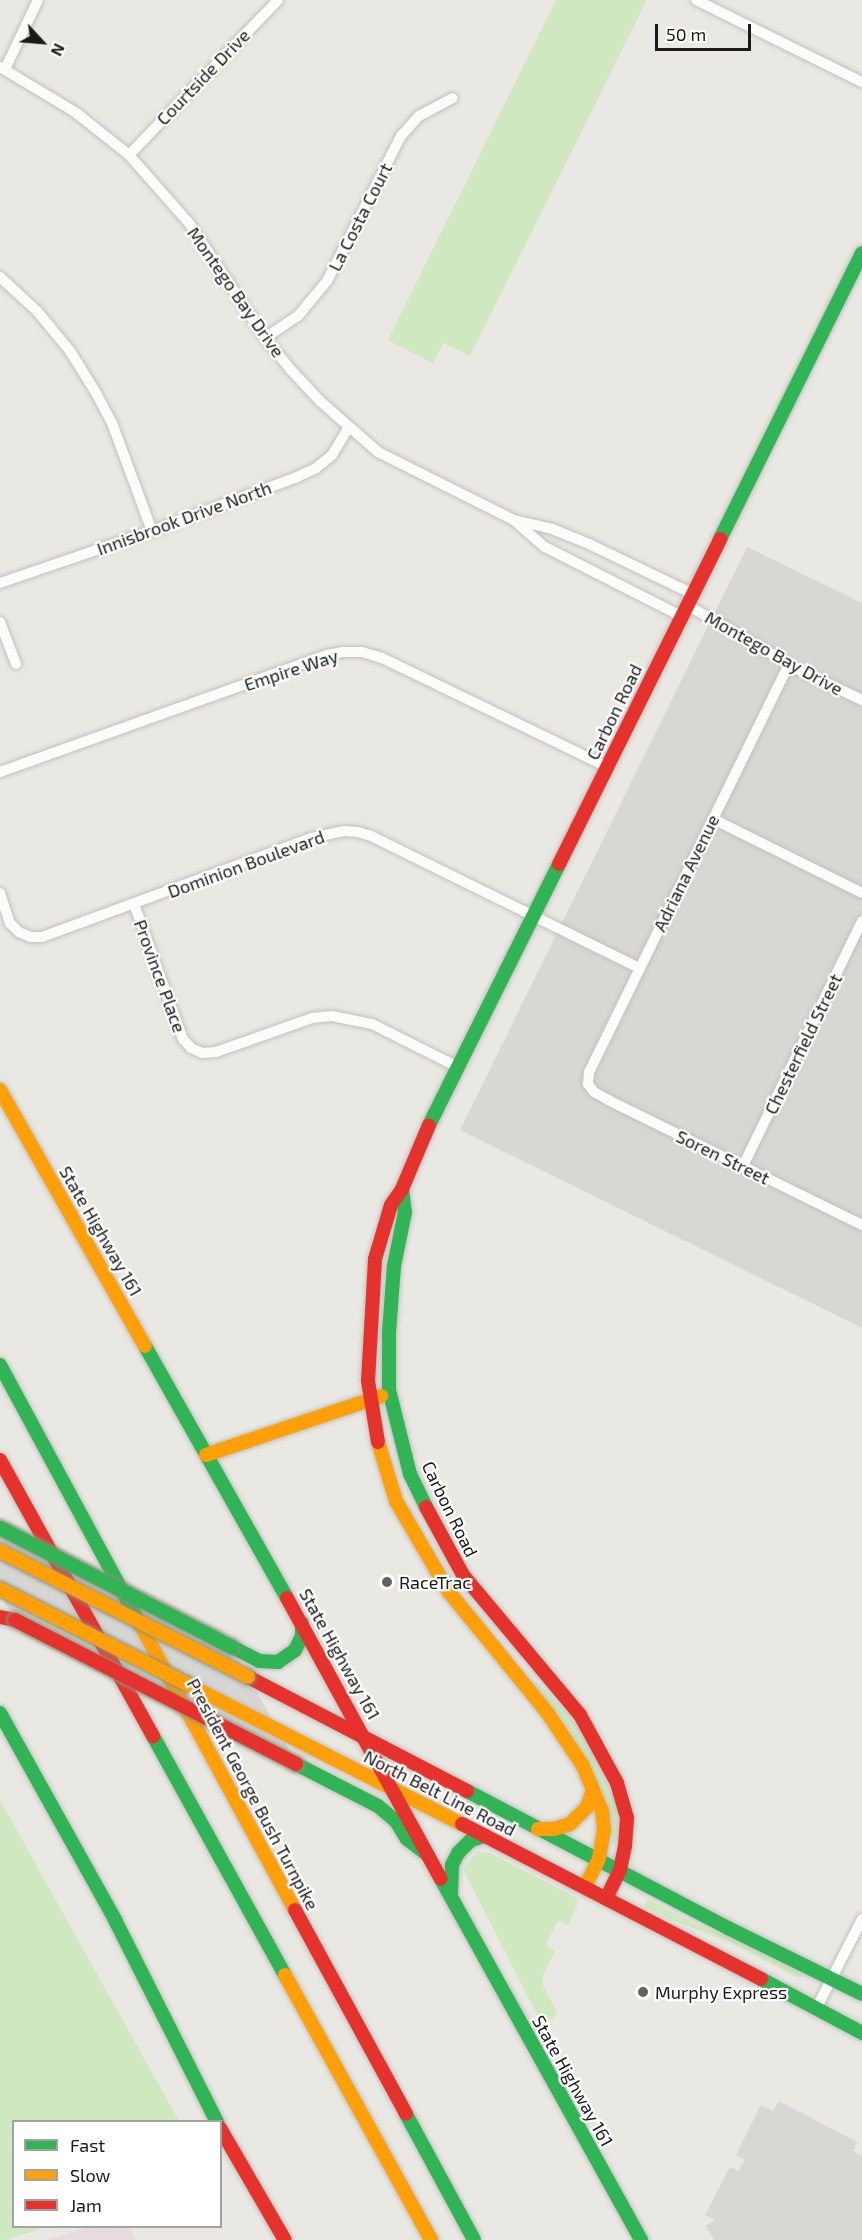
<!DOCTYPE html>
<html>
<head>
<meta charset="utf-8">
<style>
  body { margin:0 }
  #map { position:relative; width:862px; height:2240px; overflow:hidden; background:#e9e8e2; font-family:"Exo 2",sans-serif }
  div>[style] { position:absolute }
  .residential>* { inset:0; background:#d8d7d4 }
  .industrial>* { inset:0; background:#e7dbe0 }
  .grass>* { inset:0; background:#cfe8bf }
  .parking>* { inset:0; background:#d7d7d4 }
  .pier>* { inset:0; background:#d6d6d4 }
  .roads { filter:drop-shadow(0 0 2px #c1c1be) drop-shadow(0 0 2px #c1c1be) }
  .street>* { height:10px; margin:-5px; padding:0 5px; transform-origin:5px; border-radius:5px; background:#fcfcfb }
  .fast>* { height:14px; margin:-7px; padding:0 7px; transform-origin:7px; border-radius:7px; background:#30b455 }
  .slow>* { height:14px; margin:-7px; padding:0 7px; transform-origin:7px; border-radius:7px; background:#ff9f0a }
  .jam>* { height:14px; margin:-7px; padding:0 7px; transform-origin:7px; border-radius:7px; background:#e5322d }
  .bridges { filter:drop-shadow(0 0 2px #8d927b) drop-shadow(0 0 2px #8d927b) }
  .fast-bridge>* { height:14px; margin:-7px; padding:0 7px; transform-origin:7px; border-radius:7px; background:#30b455 }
  .slow-bridge>* { height:14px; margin:-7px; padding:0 7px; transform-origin:7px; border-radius:7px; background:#ff9f0a }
  .jam-bridge>* { height:14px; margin:-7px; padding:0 7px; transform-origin:7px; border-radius:7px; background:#e5322d }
  .dots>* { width:16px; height:16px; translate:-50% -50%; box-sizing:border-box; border:3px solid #fff; border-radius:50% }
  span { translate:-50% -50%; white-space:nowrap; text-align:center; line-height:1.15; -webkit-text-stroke:4.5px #fff; paint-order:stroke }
  .street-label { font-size:18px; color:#1a1a1a }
  .poi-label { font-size:18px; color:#1a1a1a }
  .left { translate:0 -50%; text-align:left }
  .legend { position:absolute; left:12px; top:2120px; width:210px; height:108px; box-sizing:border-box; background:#fff; border:2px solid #a3a3a3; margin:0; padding:8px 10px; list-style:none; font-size:18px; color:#1a1a1a }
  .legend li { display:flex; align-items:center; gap:12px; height:30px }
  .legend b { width:30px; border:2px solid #a3a3a3 }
  .north { position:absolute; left:12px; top:12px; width:60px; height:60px; -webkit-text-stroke:4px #fff; paint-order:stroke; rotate:116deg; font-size:16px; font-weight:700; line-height:24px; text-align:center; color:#1a1a1a }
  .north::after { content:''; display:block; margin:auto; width:21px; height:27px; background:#1a1a1a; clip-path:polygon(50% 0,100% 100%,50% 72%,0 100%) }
  .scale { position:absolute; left:655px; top:24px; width:96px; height:27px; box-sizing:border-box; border:3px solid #1a1a1a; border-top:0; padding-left:8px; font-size:18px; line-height:21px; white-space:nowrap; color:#1a1a1a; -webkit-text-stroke:4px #fff; paint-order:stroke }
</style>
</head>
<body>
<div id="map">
  <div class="residential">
    <div style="clip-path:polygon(747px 547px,862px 603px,862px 1328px,460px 1130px)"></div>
  </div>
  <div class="industrial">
    <div style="clip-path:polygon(89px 2227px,129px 2227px,136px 2240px,46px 2240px)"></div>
  </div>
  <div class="grass">
    <div style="clip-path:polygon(556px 0,647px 0,470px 356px,444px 343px,433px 363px,388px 340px)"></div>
    <div style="clip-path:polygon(536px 1681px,570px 1716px,601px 1763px,621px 1819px,617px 1844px,612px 1843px,610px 1809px,592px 1768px,562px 1718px,533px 1684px)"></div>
    <div style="clip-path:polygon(0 1800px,179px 2121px,14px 2122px,14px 2226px,45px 2227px,6px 2240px,0 2240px)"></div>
    <div style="clip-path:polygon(477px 1851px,490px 1853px,577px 1898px,577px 1906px,568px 1925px,558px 1921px,545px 1945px,555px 1951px,542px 1977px,543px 1986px,557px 2012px,554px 2019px,540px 2021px,463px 1869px)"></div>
    <div style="clip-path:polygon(648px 1899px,693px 1923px,740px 1941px,803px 1973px,800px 1978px,795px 1976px,729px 1942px,674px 1921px,644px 1906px)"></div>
  </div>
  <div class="parking">
    <div style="clip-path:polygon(779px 2101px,857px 2142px,853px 2151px,862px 2156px,862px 2240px,714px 2240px,706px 2226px,715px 2220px,705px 2215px,730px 2167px,738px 2171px,745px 2160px,736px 2155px,761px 2105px,773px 2111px)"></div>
  </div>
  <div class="pier">
    <div style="clip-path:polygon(0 1517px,223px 1631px,304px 1777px,22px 1634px,0 1593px)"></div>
  </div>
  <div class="roads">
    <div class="street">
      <div style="left:696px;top:0;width:185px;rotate:26.3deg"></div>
      <div style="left:0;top:67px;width:87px;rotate:31deg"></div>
      <div style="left:75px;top:112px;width:69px;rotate:38.5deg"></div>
      <div style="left:129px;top:155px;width:91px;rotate:48.6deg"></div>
      <div style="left:189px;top:223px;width:138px;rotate:56.5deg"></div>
      <div style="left:265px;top:338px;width:41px;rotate:50.9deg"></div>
      <div style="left:291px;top:370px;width:42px;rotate:46.9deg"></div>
      <div style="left:320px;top:401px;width:77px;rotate:41.3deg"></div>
      <div style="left:378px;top:452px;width:152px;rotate:26.6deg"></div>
      <div style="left:514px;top:520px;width:39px;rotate:13deg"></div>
      <div style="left:552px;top:529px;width:40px;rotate:22deg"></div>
      <div style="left:589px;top:544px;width:115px;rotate:25.7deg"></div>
      <div style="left:5px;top:69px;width:76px;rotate:-64.4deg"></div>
      <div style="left:129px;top:155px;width:215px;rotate:-46.1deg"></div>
      <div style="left:0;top:277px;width:50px;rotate:42.6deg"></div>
      <div style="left:37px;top:311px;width:52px;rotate:50.5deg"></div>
      <div style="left:70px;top:351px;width:49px;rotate:58.2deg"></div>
      <div style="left:96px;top:393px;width:34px;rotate:62deg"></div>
      <div style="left:112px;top:423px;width:115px;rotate:69.7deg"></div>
      <div style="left:265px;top:338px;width:40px;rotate:-34deg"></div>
      <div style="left:298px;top:316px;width:45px;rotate:-50.4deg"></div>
      <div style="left:327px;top:281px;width:163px;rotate:-63deg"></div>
      <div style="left:401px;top:136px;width:27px;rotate:-48deg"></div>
      <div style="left:419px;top:116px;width:38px;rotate:-28deg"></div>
      <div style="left:516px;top:522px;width:38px;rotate:41deg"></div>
      <div style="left:545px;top:547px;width:153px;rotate:26.9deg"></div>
      <div style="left:0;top:583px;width:161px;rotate:-18.9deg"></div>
      <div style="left:152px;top:531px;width:155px;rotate:-20.4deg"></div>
      <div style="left:297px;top:477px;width:21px;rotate:-25deg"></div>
      <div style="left:316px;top:468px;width:21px;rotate:-39deg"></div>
      <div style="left:332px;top:455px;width:33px;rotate:-59deg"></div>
      <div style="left:687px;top:605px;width:129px;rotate:30.1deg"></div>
      <div style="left:799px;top:670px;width:70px;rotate:25.5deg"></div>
      <div style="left:0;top:622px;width:45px;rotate:69.1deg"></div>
      <div style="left:789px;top:664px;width:454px;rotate:116.1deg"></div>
      <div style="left:589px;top:1072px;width:12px;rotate:95deg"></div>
      <div style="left:588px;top:1084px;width:10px;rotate:53deg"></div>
      <div style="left:594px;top:1092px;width:18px;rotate:29deg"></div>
      <div style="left:610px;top:1101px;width:281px;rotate:26.2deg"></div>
      <div style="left:0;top:772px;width:347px;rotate:-19.7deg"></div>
      <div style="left:327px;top:655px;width:16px;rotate:-11deg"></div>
      <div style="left:343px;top:652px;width:19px"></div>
      <div style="left:362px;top:652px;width:21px;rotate:17deg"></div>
      <div style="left:382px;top:658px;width:250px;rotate:25.8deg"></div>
      <div style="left:713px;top:819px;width:166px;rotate:26.4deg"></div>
      <div style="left:0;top:893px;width:32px;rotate:72deg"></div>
      <div style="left:10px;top:923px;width:13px;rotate:45deg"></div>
      <div style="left:19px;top:932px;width:12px;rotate:24deg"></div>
      <div style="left:30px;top:937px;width:12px"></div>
      <div style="left:42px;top:937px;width:287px;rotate:-20.2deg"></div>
      <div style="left:311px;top:838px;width:34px;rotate:-12deg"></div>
      <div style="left:344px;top:831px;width:14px;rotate:4deg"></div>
      <div style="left:358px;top:832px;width:14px;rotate:17deg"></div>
      <div style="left:371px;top:836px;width:299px;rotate:26.2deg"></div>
      <div style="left:134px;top:904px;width:144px;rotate:70.1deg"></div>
      <div style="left:183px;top:1039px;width:12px;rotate:48deg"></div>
      <div style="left:191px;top:1048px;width:12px;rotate:24deg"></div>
      <div style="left:202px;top:1053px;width:14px;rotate:-4deg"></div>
      <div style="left:216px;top:1052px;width:102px;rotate:-19.5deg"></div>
      <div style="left:312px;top:1018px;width:20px;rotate:-6deg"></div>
      <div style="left:332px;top:1016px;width:41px;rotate:11.3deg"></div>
      <div style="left:372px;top:1024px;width:96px;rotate:26.6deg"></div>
      <div style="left:743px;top:1166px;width:272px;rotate:-64.1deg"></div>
      <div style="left:816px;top:2009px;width:101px;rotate:-62.9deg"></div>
    </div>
    <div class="fast">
      <div style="left:720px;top:539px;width:319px;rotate:-63.6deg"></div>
      <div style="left:429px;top:1125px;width:292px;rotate:-63.5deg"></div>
      <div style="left:402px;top:1189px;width:23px;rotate:83deg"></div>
      <div style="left:405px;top:1212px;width:55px;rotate:101.5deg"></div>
      <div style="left:394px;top:1266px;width:66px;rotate:94.3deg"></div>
      <div style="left:389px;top:1332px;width:58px;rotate:90deg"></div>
      <div style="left:389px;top:1390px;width:87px;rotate:76deg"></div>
      <div style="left:410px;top:1474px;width:37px;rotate:64deg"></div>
      <div style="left:145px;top:1346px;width:289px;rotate:60.6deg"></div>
      <div style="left:0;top:1365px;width:299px;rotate:61.6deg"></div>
      <div style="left:232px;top:1647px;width:30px;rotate:27deg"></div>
      <div style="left:259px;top:1661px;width:19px;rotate:3deg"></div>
      <div style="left:278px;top:1662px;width:21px;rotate:-35deg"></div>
      <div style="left:295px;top:1650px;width:16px;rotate:-63deg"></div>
      <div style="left:302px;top:1636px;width:13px;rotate:-90deg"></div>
      <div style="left:0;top:1713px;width:237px;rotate:60.9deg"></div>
      <div style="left:115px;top:1920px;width:226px;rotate:63.2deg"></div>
      <div style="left:153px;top:1736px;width:273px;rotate:61.1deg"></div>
      <div style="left:296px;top:1764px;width:92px;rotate:27.1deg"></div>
      <div style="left:378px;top:1806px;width:23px;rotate:40deg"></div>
      <div style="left:396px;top:1821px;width:21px;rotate:59deg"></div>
      <div style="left:407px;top:1839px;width:25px;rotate:37deg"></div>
      <div style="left:467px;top:1791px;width:295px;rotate:27.7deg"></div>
      <div style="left:728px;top:1928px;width:149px;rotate:26.2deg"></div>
      <div style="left:441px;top:1879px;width:413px;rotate:61deg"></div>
      <div style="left:451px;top:1894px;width:29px;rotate:-88deg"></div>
      <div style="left:452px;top:1865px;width:13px;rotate:-63deg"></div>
      <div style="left:458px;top:1853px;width:18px;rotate:-45deg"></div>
      <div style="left:471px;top:1840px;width:15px;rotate:-16deg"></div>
      <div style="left:761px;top:1979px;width:115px;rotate:28.1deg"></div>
      <div style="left:406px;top:2114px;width:143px;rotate:61.6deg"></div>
    </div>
    <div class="slow">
      <div style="left:0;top:1090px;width:294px;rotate:60.5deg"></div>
      <div style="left:378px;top:1442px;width:62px;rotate:73deg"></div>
      <div style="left:396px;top:1501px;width:105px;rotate:59.8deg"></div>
      <div style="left:449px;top:1592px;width:155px;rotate:50.8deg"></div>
      <div style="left:547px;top:1712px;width:65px;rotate:56.3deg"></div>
      <div style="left:583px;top:1766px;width:49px;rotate:67.1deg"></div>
      <div style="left:602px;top:1811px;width:19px;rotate:84deg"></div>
      <div style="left:604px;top:1830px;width:29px;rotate:100deg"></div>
      <div style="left:599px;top:1859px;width:31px;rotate:117deg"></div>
      <div style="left:206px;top:1455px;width:185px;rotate:-18.6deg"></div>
      <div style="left:142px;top:1628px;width:321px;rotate:61.5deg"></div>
      <div style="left:189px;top:1685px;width:306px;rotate:27deg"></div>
      <div style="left:538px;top:1829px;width:16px"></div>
      <div style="left:554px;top:1829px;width:17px;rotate:-17deg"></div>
      <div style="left:570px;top:1824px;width:24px;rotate:-45deg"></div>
      <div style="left:587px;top:1807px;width:18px;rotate:-71deg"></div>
      <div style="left:285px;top:1975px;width:303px;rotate:61.1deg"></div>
    </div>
    <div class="jam">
      <div style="left:559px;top:864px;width:363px;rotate:-63.6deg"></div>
      <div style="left:378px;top:1442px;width:62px;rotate:-99.3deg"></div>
      <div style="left:368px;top:1381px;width:122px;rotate:-86.7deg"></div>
      <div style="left:375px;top:1259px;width:56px;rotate:-73.5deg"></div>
      <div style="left:391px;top:1205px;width:19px;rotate:-55deg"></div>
      <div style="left:402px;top:1189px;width:69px;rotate:-67.1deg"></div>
      <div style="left:0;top:1460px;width:316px;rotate:61deg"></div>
      <div style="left:426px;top:1507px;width:77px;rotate:61.4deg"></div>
      <div style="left:463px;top:1575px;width:182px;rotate:50.1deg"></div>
      <div style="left:580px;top:1715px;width:77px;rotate:61.4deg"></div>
      <div style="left:617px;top:1783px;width:36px;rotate:74deg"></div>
      <div style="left:627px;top:1818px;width:28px;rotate:94deg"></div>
      <div style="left:625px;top:1846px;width:25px;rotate:102deg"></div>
      <div style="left:620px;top:1870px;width:32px;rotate:116deg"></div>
      <div style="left:287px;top:1598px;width:320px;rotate:61.3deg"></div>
      <div style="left:0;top:1617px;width:15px;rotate:11deg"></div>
      <div style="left:248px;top:1677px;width:247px;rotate:27.5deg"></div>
      <div style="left:462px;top:1824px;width:337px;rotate:27.4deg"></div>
      <div style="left:295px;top:1910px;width:232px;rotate:61.4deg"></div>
      <div style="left:220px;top:2128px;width:129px;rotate:59.9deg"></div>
    </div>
  </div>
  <div class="bridges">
    <div class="fast-bridge">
      <div style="left:0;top:1528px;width:261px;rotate:27.2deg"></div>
    </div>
    <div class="slow-bridge">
      <div style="left:0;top:1551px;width:278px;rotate:26.9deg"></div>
      <div style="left:0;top:1589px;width:212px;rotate:26.9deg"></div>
    </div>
    <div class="jam-bridge">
      <div style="left:15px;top:1620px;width:316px;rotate:27.1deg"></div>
    </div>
  </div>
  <div class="dots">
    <div style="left:387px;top:1582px;background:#626260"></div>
    <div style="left:643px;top:1992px;background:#626260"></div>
  </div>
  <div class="street-label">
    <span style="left:203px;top:77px;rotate:-46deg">Courtside Drive</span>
    <span style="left:360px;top:217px;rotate:-63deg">La Costa Court</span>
    <span style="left:236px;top:292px;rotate:55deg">Montego Bay Drive</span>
    <span style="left:184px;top:518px;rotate:-20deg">Innisbrook Drive North</span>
    <span style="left:774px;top:653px;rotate:29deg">Montego Bay Drive</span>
    <span style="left:291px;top:670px;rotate:-18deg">Empire Way</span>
    <span style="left:614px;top:712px;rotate:-64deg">Carbon Road</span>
    <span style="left:246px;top:864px;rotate:-20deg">Dominion Boulevard</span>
    <span style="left:686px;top:873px;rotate:-64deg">Adriana Avenue</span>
    <span style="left:160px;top:976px;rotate:70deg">Province Place</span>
    <span style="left:803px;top:1044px;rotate:-64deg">Chesterfield Street</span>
    <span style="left:723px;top:1157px;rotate:26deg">Soren Street</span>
    <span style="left:101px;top:1231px;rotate:60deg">State Highway 161</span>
    <span style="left:450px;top:1509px;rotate:64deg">Carbon Road</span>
    <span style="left:340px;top:1654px;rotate:61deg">State Highway 161</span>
    <span style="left:440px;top:1793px;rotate:27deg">North Belt Line Road</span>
    <span style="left:253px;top:1794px;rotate:62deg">President George Bush Turnpike</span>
    <span style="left:573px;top:2081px;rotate:61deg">State Highway 161</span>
  </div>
  <div class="poi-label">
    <span class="left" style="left:399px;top:1582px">RaceTrac</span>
    <span class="left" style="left:655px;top:1992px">Murphy Express</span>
  </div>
  <ul class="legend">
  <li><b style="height:8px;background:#30b455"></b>Fast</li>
  <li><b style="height:8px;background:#ff9f0a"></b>Slow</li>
  <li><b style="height:8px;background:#e5322d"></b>Jam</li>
  </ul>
  <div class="north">N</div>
  <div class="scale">50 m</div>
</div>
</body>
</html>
